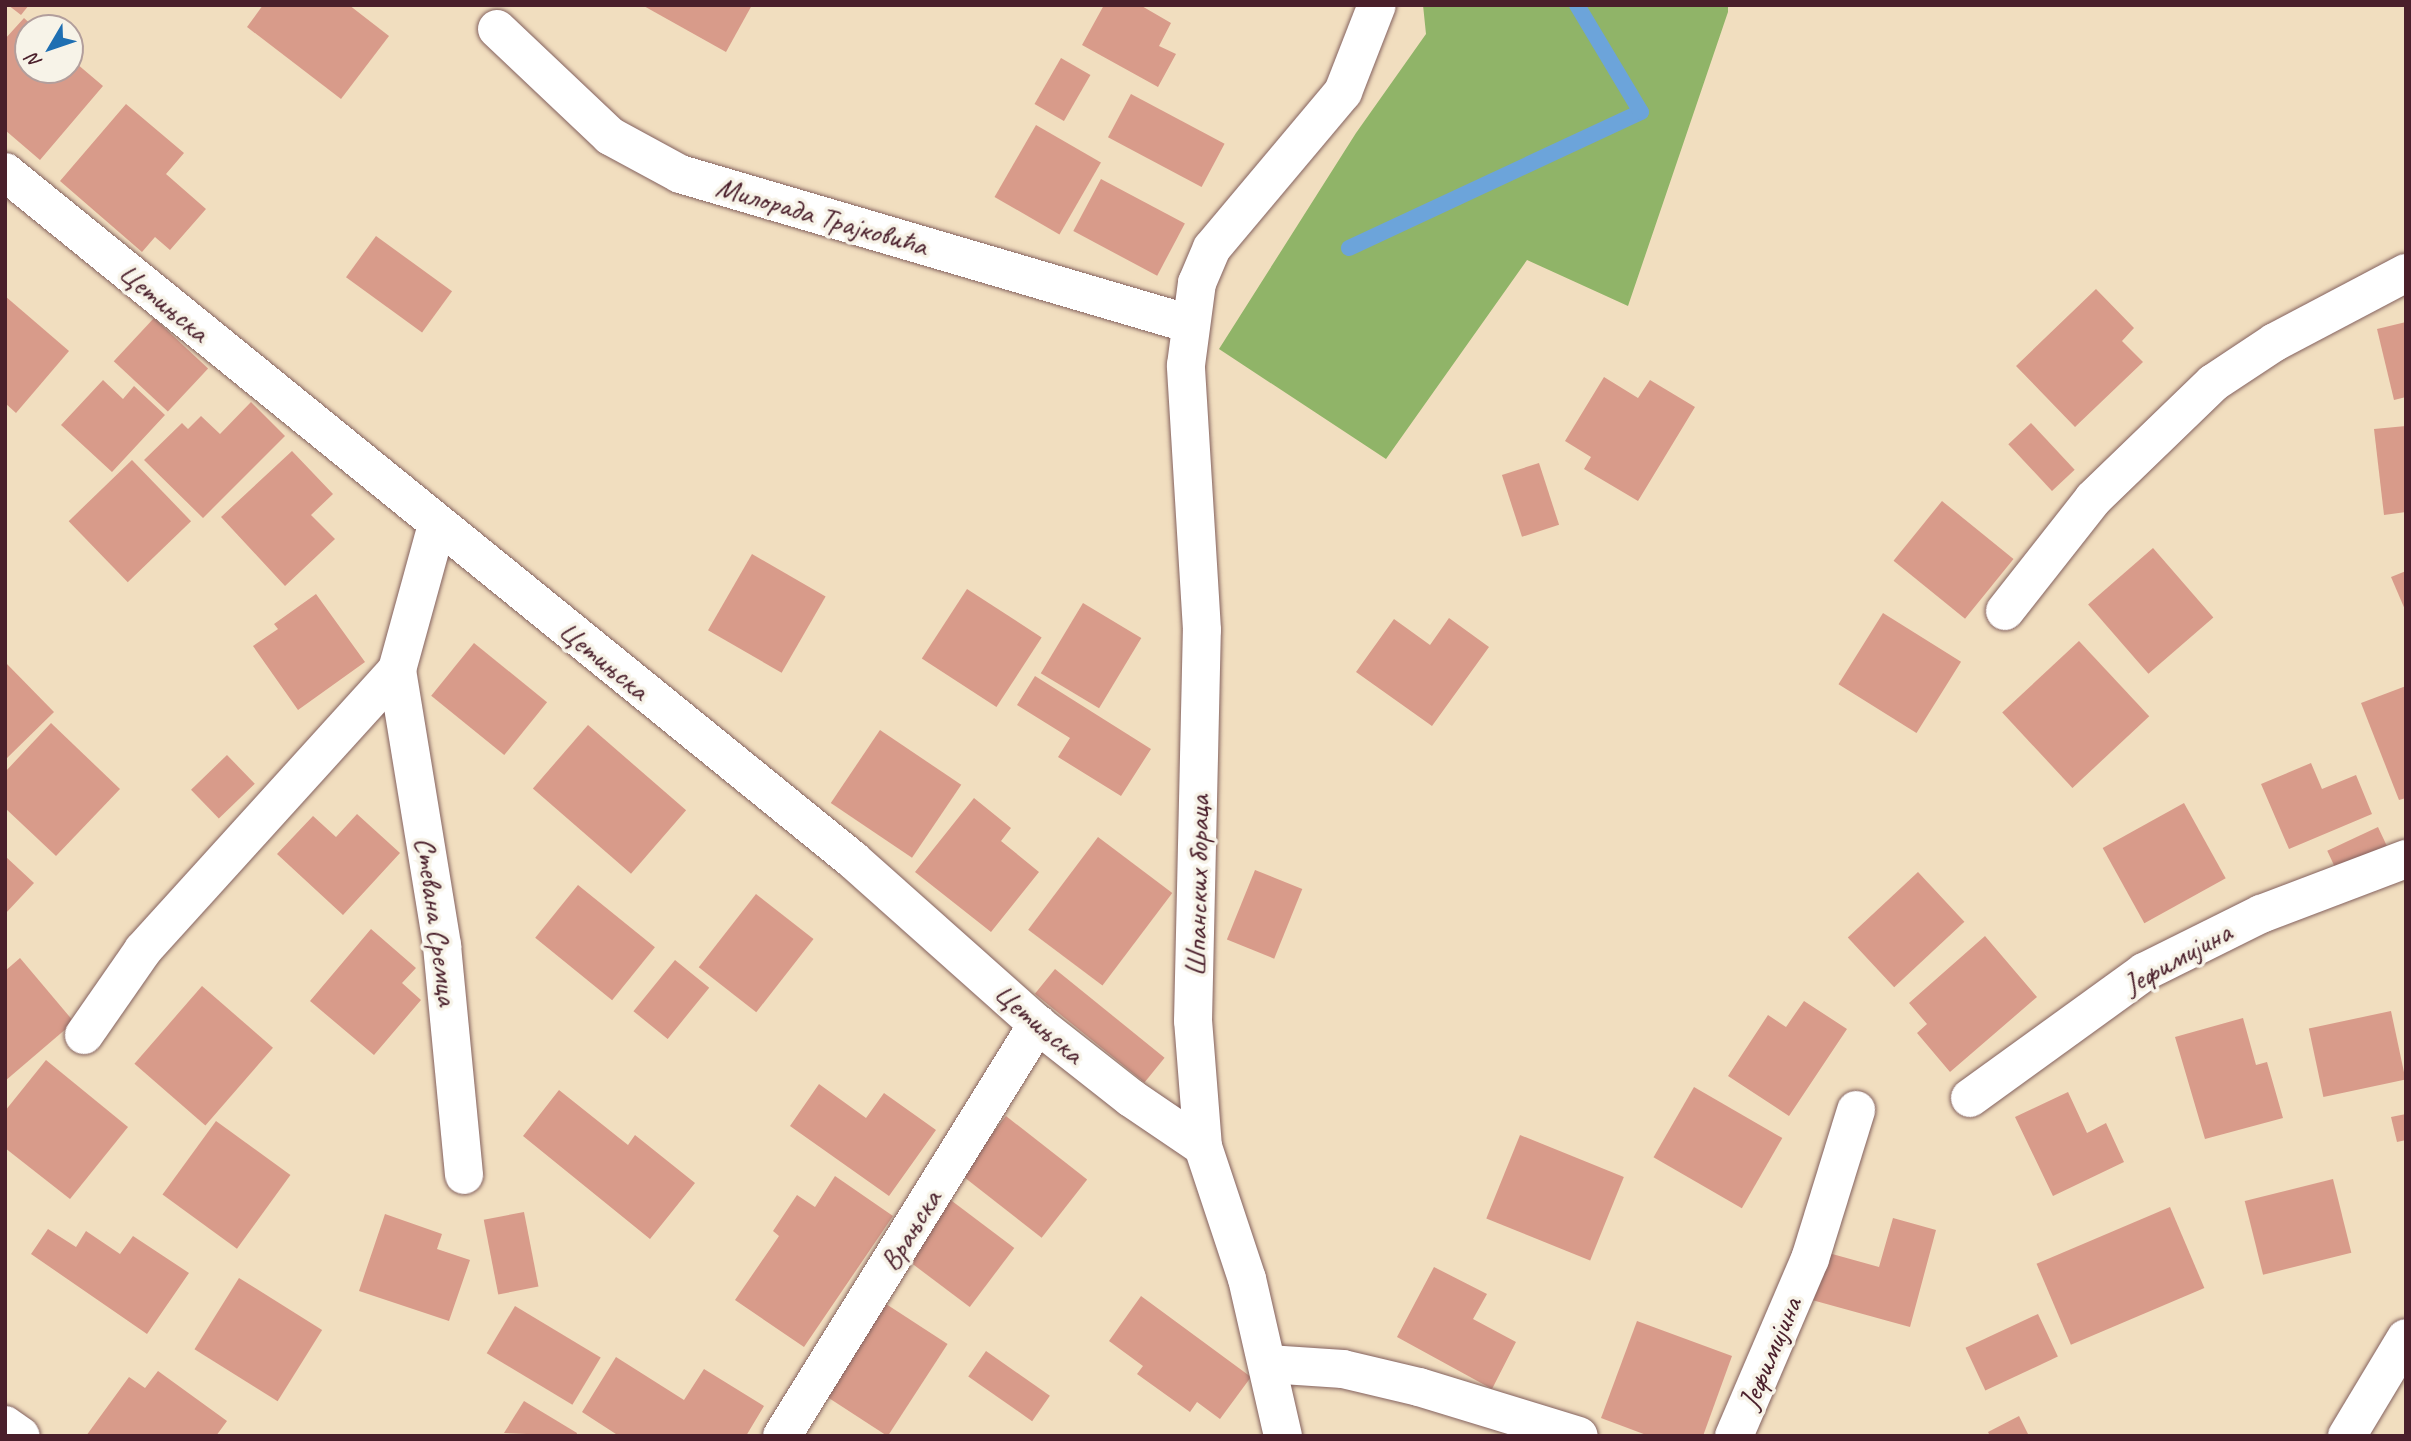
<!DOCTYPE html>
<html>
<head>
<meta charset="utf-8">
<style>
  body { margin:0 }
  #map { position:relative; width:2411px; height:1441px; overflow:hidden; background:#f1debf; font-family:Caveat,sans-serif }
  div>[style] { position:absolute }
  .forest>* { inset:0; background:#90b468 }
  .stream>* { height:16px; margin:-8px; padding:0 8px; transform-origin:8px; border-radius:8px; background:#6ca4da }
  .building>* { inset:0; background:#d89b8a; transform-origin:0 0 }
  .roads { filter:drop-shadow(0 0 2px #84625f) drop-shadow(0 0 2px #84625f) }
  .street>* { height:38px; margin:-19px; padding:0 19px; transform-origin:19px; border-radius:19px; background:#fff }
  span { translate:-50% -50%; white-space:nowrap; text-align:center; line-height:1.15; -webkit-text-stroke:7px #f7f3e8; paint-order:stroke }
  .street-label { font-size:30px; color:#4a1f2b }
  .frame { position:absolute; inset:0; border:7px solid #4a1f2b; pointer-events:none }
  .north { position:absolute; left:14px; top:14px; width:70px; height:70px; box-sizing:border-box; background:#f7f3e8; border:2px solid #b29e9c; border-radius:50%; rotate:231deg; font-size:19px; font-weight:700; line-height:28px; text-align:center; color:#4a1f2b }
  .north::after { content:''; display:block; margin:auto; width:24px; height:32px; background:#1f6fb2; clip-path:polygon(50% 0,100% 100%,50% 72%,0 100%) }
</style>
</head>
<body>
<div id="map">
  <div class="forest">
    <div style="clip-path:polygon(1423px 5px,1728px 5px,1728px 12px,1628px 306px,1527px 260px,1386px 459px,1219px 349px,1356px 133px,1426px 34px)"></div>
  </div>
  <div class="stream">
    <div style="left:1349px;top:248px;width:322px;rotate:-25deg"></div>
    <div style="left:1641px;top:112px;width:125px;rotate:-120.9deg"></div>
  </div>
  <div class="building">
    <div style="clip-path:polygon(8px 5px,29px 5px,21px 15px)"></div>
    <div style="clip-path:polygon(263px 5px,349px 5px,389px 36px,341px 99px,247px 27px)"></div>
    <div style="clip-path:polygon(642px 5px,752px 5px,726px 52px)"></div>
    <div style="clip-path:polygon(1104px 5px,1140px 5px,1171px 23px,1159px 46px,1176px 54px,1158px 87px,1082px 45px)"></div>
    <div style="clip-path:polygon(24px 18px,35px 28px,28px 28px,28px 70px,70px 70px,70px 58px,103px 86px,40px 160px,5px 130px,5px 39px)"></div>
    <div style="left:1061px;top:58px;width:34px;height:53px;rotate:30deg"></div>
    <div style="left:1131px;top:94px;width:106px;height:49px;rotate:28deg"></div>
    <div style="clip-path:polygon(126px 104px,184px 153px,166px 174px,206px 209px,170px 250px,155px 237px,142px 252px,60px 181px)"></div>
    <div style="left:1036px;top:125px;width:75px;height:83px;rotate:30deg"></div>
    <div style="left:1101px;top:179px;width:95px;height:59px;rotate:28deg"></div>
    <div style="left:376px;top:236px;width:94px;height:51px;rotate:36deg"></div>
    <div style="clip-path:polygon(2096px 289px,2134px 328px,2122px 341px,2143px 362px,2075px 427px,2016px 366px)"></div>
    <div style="clip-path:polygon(5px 296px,69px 351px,16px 413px,5px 403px)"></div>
    <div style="left:154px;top:318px;width:74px;height:59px;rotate:43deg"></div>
    <div style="clip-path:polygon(2406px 322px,2406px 397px,2394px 400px,2377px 329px)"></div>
    <div style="clip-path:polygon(1604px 377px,1638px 398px,1650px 380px,1695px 407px,1638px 501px,1584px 469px,1591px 457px,1565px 441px)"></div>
    <div style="clip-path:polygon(103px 380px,123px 399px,134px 386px,165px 415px,112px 472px,61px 425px)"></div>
    <div style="clip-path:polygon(251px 402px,285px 436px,203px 518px,144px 460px,182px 423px,188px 429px,201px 416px,220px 434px)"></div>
    <div style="left:2031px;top:423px;width:64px;height:31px;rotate:47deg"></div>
    <div style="clip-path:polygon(2406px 426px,2406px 512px,2384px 515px,2374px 429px)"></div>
    <div style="clip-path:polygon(292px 451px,333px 494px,311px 515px,335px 539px,285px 586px,221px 517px)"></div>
    <div style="left:132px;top:460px;width:85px;height:88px;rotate:46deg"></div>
    <div style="left:1539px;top:463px;width:65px;height:39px;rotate:72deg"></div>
    <div style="left:1942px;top:501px;width:92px;height:77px;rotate:39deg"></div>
    <div style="left:2153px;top:548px;width:92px;height:86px;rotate:49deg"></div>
    <div style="left:752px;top:554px;width:85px;height:88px;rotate:30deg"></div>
    <div style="clip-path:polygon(2406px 571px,2406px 612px,2391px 577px)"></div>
    <div style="left:967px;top:589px;width:89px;height:83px;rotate:33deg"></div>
    <div style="clip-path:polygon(316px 594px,365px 662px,298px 710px,253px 646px,278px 629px,274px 624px)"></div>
    <div style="left:1083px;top:603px;width:68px;height:82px;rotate:31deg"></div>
    <div style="left:1883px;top:613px;width:92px;height:84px;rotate:32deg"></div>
    <div style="clip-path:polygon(1449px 618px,1489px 647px,1432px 726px,1356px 672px,1394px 619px,1430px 645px)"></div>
    <div style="left:2079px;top:641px;width:103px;height:105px;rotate:47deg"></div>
    <div style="left:474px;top:643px;width:94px;height:68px;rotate:39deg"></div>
    <div style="clip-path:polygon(5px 662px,54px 712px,5px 760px)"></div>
    <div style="clip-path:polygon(1035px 676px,1151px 749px,1121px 796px,1058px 757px,1070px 738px,1017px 705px)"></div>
    <div style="clip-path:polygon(2406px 686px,2406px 798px,2399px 800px,2361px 703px)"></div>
    <div style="clip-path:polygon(51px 723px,120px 789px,56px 856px,5px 808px,5px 772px)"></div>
    <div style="left:588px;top:725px;width:130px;height:84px;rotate:41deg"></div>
    <div style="left:880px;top:730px;width:98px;height:88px;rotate:34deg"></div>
    <div style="left:227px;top:755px;width:40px;height:50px;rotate:46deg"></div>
    <div style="clip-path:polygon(2311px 763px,2322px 789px,2356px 775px,2372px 814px,2289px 849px,2261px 784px)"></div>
    <div style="clip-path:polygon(974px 798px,1011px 828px,1001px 841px,1039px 872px,991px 932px,915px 872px)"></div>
    <div style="left:2184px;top:803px;width:86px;height:93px;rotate:61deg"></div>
    <div style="clip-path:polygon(357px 814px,400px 853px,343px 915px,277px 854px,313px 816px,336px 837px)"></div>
    <div style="left:2378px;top:827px;width:29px;height:56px;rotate:65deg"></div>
    <div style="left:1098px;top:837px;width:93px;height:116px;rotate:37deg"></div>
    <div style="clip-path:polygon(5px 856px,34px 883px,5px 914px)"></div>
    <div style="left:1255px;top:870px;width:51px;height:75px;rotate:22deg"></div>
    <div style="left:1918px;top:872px;width:68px;height:96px;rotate:47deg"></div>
    <div style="left:578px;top:885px;width:99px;height:68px;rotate:39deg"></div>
    <div style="left:756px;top:894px;width:73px;height:93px;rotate:38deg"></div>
    <div style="clip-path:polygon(371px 929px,416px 968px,402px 983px,421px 1000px,374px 1055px,310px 1001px)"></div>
    <div style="clip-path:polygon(1985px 936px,2037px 997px,1950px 1072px,1917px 1033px,1927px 1024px,1909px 1003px)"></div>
    <div style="clip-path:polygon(20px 958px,74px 1022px,5px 1081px,5px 971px)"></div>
    <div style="left:675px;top:960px;width:44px;height:66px;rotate:39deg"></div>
    <div style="left:1055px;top:969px;width:141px;height:32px;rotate:39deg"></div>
    <div style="left:202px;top:986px;width:94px;height:103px;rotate:41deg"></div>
    <div style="clip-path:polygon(1804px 1001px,1847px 1029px,1789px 1116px,1728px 1076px,1768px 1015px,1786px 1027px)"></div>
    <div style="left:2391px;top:1011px;width:70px;height:84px;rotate:78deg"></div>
    <div style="clip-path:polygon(2243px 1018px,2256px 1065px,2267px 1062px,2283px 1118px,2205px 1139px,2175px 1037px)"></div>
    <div style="clip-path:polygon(46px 1060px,128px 1127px,70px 1199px,5px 1148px,5px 1111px)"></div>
    <div style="clip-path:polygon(819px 1084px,866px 1118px,884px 1093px,936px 1130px,889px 1196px,790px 1126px)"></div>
    <div style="left:1694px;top:1087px;width:102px;height:81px;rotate:30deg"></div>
    <div style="clip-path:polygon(559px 1090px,628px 1145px,635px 1135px,695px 1183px,650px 1239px,523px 1136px)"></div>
    <div style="clip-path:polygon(2068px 1092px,2087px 1133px,2106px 1123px,2124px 1162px,2053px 1196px,2015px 1117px)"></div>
    <div style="clip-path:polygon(2406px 1114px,2406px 1140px,2397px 1142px,2391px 1117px)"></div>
    <div style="left:1006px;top:1116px;width:103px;height:74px;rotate:38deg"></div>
    <div style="left:216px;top:1121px;width:92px;height:91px;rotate:36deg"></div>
    <div style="left:1520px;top:1135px;width:112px;height:90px;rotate:22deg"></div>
    <div style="clip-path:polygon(835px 1176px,893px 1216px,804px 1347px,735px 1300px,779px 1236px,773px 1231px,797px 1195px,815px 1207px)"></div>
    <div style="left:2333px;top:1179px;width:76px;height:91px;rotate:76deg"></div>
    <div style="left:948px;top:1198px;width:83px;height:74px;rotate:37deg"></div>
    <div style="left:2170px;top:1207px;width:88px;height:145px;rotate:67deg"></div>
    <div style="left:524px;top:1212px;width:76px;height:41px;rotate:79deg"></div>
    <div style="clip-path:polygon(385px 1214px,442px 1234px,437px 1249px,470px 1260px,449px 1321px,359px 1291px)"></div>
    <div style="clip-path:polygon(1893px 1218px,1936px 1230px,1910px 1327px,1812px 1300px,1825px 1252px,1879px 1267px)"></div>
    <div style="clip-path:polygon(48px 1229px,76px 1247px,86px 1231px,120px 1254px,133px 1236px,189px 1273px,147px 1334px,31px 1254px)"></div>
    <div style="clip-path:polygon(1434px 1267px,1487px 1294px,1473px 1319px,1516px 1342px,1492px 1389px,1397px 1337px)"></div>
    <div style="left:239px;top:1278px;width:98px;height:84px;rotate:32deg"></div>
    <div style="clip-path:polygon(1141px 1296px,1251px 1377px,1220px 1419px,1197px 1402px,1190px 1412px,1137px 1374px,1143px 1366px,1109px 1341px)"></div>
    <div style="left:883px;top:1302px;width:77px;height:110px;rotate:33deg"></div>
    <div style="left:515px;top:1306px;width:100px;height:55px;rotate:31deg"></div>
    <div style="left:2038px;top:1314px;width:47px;height:80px;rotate:65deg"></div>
    <div style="clip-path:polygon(1637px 1321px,1732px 1356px,1703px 1436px,1649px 1436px,1601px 1418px)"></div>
    <div style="left:986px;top:1351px;width:78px;height:31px;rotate:35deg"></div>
    <div style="clip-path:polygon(616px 1357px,684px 1400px,704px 1369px,764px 1406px,746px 1436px,619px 1436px,582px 1412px)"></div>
    <div style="clip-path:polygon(158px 1371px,227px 1421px,216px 1436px,86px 1436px,129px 1377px,145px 1388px)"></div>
    <div style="clip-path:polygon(524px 1401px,577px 1433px,576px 1436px,504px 1433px)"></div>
    <div style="clip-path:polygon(2019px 1416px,2029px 1436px,1990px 1436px,1988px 1432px)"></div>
  </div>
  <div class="roads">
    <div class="street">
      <div style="left:497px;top:29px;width:156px;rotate:43.4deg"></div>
      <div style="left:610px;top:136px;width:80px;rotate:28.5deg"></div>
      <div style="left:680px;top:174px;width:532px;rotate:16.39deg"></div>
      <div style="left:5px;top:172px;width:1092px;rotate:39.05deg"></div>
      <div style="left:853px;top:860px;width:246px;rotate:41.7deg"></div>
      <div style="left:1037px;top:1024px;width:120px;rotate:38.2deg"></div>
      <div style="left:1131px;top:1098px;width:87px;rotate:34.2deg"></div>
      <div style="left:2005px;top:611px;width:142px;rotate:-51.8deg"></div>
      <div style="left:2093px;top:499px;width:167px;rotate:-44deg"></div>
      <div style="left:2213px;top:383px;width:74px;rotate:-33.5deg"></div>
      <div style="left:2275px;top:342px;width:148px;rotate:-27.8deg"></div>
      <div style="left:397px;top:670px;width:280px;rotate:80.7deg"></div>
      <div style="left:442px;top:946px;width:230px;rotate:84.5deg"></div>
      <div style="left:84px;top:1035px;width:103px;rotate:-55.2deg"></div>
      <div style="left:143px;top:950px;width:378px;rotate:-47.8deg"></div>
      <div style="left:397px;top:670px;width:150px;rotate:-74.6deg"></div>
      <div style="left:1970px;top:1098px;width:215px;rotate:-35.9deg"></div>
      <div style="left:2144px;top:972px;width:131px;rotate:-26.4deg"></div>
      <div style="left:2261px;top:914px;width:155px;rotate:-20.8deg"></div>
      <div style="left:1268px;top:1364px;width:75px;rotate:3.8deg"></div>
      <div style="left:1343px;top:1369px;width:78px;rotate:13.3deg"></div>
      <div style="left:1419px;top:1387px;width:167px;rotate:17deg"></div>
      <div style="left:5px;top:1425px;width:19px;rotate:35deg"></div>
      <div style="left:782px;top:1436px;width:485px;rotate:-58.2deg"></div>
      <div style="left:1283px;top:1436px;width:161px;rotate:-102.9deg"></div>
      <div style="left:1247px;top:1279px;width:139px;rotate:-108.4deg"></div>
      <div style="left:1203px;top:1147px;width:126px;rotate:-94.5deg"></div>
      <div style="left:1193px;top:1021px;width:391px;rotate:-88.7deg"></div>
      <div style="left:1202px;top:630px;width:265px;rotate:-93.5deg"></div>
      <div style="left:1186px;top:365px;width:83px;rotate:-82.4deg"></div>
      <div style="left:1197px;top:283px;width:38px;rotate:-67deg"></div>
      <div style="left:1212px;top:248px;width:204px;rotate:-50deg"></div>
      <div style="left:1343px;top:92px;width:93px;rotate:-68.7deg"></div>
      <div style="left:1734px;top:1436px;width:193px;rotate:-66.8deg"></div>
      <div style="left:1810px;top:1259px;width:156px;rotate:-72.8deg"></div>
      <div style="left:2347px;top:1436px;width:114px;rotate:-59deg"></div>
    </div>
  </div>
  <div class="street-label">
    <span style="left:822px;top:216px;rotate:16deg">Милорада Трајковића</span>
    <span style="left:164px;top:302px;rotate:39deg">Цетињска</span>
    <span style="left:604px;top:660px;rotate:39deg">Цетињска</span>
    <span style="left:1197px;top:886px;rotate:-89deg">Шпанских бораца</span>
    <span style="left:437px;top:921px;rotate:82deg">Стевана Сремца</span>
    <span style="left:2177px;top:958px;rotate:-29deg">Јефимијина</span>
    <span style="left:1039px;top:1023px;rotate:40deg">Цетињска</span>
    <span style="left:910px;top:1230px;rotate:-58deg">Врањска</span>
    <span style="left:1770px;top:1353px;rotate:-67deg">Јефимијина</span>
  </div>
  <div class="frame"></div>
  <div class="north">N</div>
</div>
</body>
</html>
